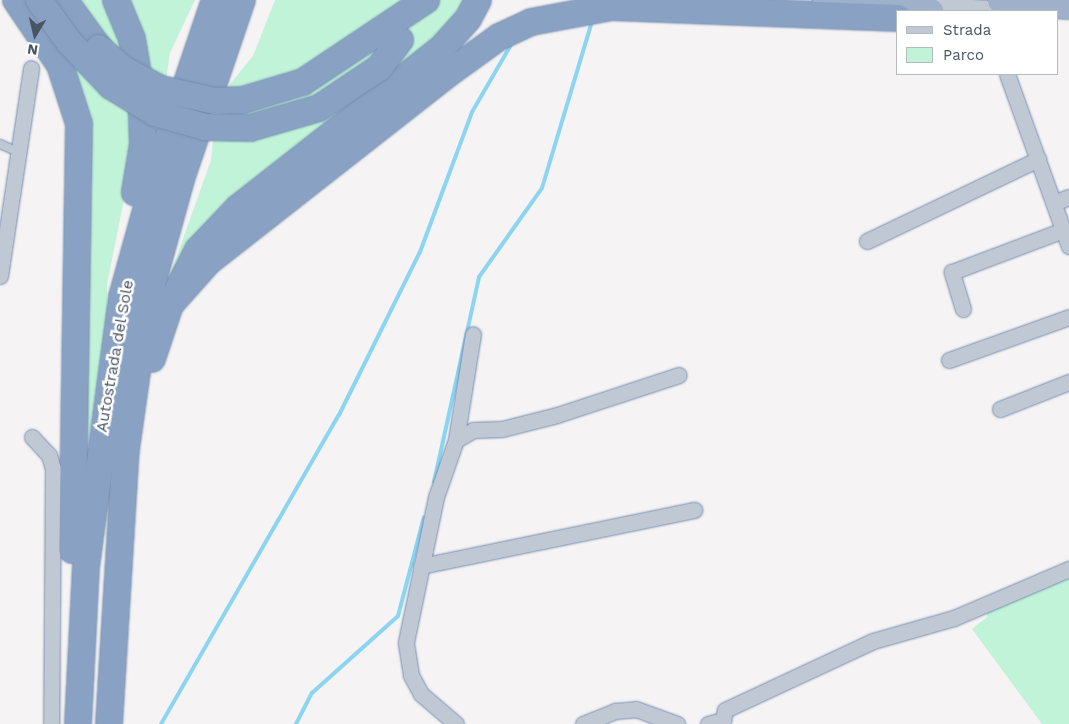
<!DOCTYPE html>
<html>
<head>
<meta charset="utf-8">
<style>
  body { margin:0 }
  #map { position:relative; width:1069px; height:724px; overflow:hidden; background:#f5f3f3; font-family:"Work Sans",sans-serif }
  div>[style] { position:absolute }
  .green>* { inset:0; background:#c1f3d8 }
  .stream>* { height:4px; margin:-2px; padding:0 2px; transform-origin:2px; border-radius:2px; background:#8cd5f2 }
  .roads { filter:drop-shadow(0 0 1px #748caf) drop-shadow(0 0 1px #748caf) }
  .service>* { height:8px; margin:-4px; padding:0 4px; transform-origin:4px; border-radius:4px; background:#c0c9d3 }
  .minor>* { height:15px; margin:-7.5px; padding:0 7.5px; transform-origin:7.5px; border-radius:7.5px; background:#c0c9d3 }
  .trunk>* { height:25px; margin:-12.5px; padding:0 12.5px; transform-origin:12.5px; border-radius:12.5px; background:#9eb0ca }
  .motorway>* { height:26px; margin:-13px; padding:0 13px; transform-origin:13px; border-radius:13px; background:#89a1c3 }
  .bridges { filter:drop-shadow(0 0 1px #748caf) drop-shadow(0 0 1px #748caf) }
  .motorway-bridge>* { height:26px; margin:-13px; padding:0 13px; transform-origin:13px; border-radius:13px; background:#89a1c3 }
  span { translate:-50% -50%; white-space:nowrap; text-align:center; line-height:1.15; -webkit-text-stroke:5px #fff; paint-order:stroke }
  .street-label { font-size:16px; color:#495462 }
  .legend { position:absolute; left:896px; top:10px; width:162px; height:65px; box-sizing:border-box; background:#fff; border:1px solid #b6bbc0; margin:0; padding:6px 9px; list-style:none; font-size:15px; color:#495462 }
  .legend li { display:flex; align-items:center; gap:10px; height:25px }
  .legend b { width:25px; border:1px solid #b6bbc0 }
  .north { position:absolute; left:10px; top:10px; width:50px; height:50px; -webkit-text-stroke:4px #fff; paint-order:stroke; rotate:189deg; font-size:14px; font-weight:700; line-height:20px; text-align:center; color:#495462 }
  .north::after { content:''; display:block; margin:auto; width:18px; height:22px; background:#495462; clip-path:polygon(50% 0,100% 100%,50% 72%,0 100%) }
</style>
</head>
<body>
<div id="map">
  <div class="green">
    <div style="clip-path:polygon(24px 0,107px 0,126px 51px,132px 159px,107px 285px,107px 318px,83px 477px,86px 127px)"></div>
    <div style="clip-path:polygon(124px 0,195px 0,170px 53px,163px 100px)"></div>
    <div style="clip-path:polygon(275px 0,468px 0,455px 23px,168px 281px,211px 160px,216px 113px,230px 84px,253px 56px)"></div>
    <div style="clip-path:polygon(1069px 574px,1069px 724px,1042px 724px,972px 629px,987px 617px,986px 609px)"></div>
  </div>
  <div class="stream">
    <div style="left:434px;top:482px;width:210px;rotate:-77.6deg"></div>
    <div style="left:479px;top:277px;width:109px;rotate:-54.7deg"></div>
    <div style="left:542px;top:188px;width:174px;rotate:-73.3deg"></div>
    <div style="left:161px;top:724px;width:357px;rotate:-60.1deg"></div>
    <div style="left:339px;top:415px;width:182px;rotate:-63.6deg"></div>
    <div style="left:420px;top:252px;width:149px;rotate:-69.6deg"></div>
    <div style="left:472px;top:112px;width:80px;rotate:-59.9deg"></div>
    <div style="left:296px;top:724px;width:35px;rotate:-63deg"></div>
    <div style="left:312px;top:693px;width:115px;rotate:-41.8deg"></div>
    <div style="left:398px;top:616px;width:102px;rotate:-75.3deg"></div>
  </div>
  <div class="roads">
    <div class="service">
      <div style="left:0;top:144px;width:20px;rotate:24deg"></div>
    </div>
    <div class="minor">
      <div style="left:921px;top:3px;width:90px;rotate:4.4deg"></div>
      <div style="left:1007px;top:74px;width:183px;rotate:70.2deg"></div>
      <div style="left:1054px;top:203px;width:16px;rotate:-22deg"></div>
      <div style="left:867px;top:241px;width:190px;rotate:-25.6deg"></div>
      <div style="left:0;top:276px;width:210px;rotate:-81.5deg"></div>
      <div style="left:963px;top:309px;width:39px;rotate:-107deg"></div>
      <div style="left:952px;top:272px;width:119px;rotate:-20.7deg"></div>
      <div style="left:949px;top:360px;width:127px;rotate:-19.7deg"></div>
      <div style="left:1000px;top:409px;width:74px;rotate:-21.4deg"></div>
      <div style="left:32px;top:437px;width:25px;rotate:47deg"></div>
      <div style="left:49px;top:455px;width:15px;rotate:74deg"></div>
      <div style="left:53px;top:469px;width:255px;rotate:90.4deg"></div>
      <div style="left:456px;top:440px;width:107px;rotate:-80.9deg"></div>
      <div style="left:421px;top:566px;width:279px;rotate:-11.6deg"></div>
      <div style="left:456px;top:724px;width:46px;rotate:-139.4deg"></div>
      <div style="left:421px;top:694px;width:21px;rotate:-118deg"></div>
      <div style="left:411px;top:675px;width:33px;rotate:-99deg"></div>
      <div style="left:406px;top:642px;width:148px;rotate:-78.3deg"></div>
      <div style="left:436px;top:497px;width:60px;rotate:-70.7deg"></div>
      <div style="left:456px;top:440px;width:20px;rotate:-30deg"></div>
      <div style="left:473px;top:430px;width:29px;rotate:-2deg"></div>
      <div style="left:502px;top:429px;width:57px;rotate:-14.3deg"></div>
      <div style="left:557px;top:415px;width:128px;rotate:-18.2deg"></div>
      <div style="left:583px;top:724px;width:35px;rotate:-22deg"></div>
      <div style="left:615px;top:711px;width:21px;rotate:-5deg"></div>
      <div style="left:636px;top:709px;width:44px;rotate:20.1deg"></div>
      <div style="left:708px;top:724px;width:16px;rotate:-15deg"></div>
      <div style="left:723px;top:720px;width:10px;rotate:-79deg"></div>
      <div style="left:725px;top:710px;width:163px;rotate:-25deg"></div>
      <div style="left:873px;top:641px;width:84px;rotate:-15.9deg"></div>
      <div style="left:954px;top:618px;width:125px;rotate:-23.1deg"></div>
    </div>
    <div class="trunk">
      <div style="left:825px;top:0;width:106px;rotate:6deg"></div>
      <div style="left:1000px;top:0;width:69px;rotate:5deg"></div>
    </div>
    <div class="motorway">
      <div style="left:16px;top:0;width:78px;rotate:55.9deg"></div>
      <div style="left:60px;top:65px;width:62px;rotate:72.1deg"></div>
      <div style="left:79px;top:124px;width:426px;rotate:90.9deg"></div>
      <div style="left:64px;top:0;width:59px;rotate:53.9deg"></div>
      <div style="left:116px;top:0;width:42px;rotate:67.7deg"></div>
      <div style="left:132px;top:39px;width:54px;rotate:80.4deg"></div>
      <div style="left:141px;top:92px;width:52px;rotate:87.8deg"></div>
      <div style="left:143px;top:144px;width:49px;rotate:99.5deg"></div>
      <div style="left:170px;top:305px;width:57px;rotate:-48.5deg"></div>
      <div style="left:208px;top:262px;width:301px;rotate:-38.1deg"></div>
      <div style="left:445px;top:76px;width:67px;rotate:-35.8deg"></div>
      <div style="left:499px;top:37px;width:35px;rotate:-25deg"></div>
      <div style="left:531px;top:22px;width:81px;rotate:-10.6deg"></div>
      <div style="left:611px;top:7px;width:287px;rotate:2.2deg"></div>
      <div style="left:152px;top:359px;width:57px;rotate:-71.6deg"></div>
      <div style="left:170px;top:305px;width:62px;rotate:-63deg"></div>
      <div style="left:198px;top:250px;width:58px;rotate:-46.4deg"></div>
      <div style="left:238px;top:208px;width:258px;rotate:-38.1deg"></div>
      <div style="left:441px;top:49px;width:40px;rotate:-48deg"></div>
      <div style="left:468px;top:19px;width:21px;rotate:-62deg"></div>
      <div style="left:78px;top:724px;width:157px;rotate:-87.1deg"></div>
      <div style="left:86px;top:567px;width:272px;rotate:-82.4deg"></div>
      <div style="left:122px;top:297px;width:131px;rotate:-74.5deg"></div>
      <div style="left:157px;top:171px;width:181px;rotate:-71.3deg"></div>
      <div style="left:109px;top:724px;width:276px;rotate:-86.5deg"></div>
      <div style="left:126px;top:449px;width:148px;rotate:-81.9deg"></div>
      <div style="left:147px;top:302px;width:128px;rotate:-74.5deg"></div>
      <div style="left:181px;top:179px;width:189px;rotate:-71.2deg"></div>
    </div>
  </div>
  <div class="bridges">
    <div class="motorway-bridge">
      <div style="left:39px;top:0;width:52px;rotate:54.5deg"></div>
      <div style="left:69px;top:42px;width:61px;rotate:46.3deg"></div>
      <div style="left:111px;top:86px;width:52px;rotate:31.5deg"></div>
      <div style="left:155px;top:113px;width:52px;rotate:15.6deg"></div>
      <div style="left:205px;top:127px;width:45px;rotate:1.3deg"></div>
      <div style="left:250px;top:128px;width:72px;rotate:-16.2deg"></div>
      <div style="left:319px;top:108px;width:72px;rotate:-33.7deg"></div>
      <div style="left:379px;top:68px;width:35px;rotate:-53deg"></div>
      <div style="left:99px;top:48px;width:32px;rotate:41deg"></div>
      <div style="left:123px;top:69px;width:43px;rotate:27.8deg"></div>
      <div style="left:161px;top:89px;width:55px;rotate:12.5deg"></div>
      <div style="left:215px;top:101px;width:28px;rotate:-2deg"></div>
      <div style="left:243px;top:100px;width:63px;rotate:-16.7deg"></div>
      <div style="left:303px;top:82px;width:148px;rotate:-33.7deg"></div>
    </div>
  </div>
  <div class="street-label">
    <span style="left:115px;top:356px;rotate:-80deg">Autostrada del Sole</span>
  </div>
  <ul class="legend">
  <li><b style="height:6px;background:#c0c9d3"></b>Strada</li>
  <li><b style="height:14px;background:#c1f3d8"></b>Parco</li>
  </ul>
  <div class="north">N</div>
</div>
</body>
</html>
